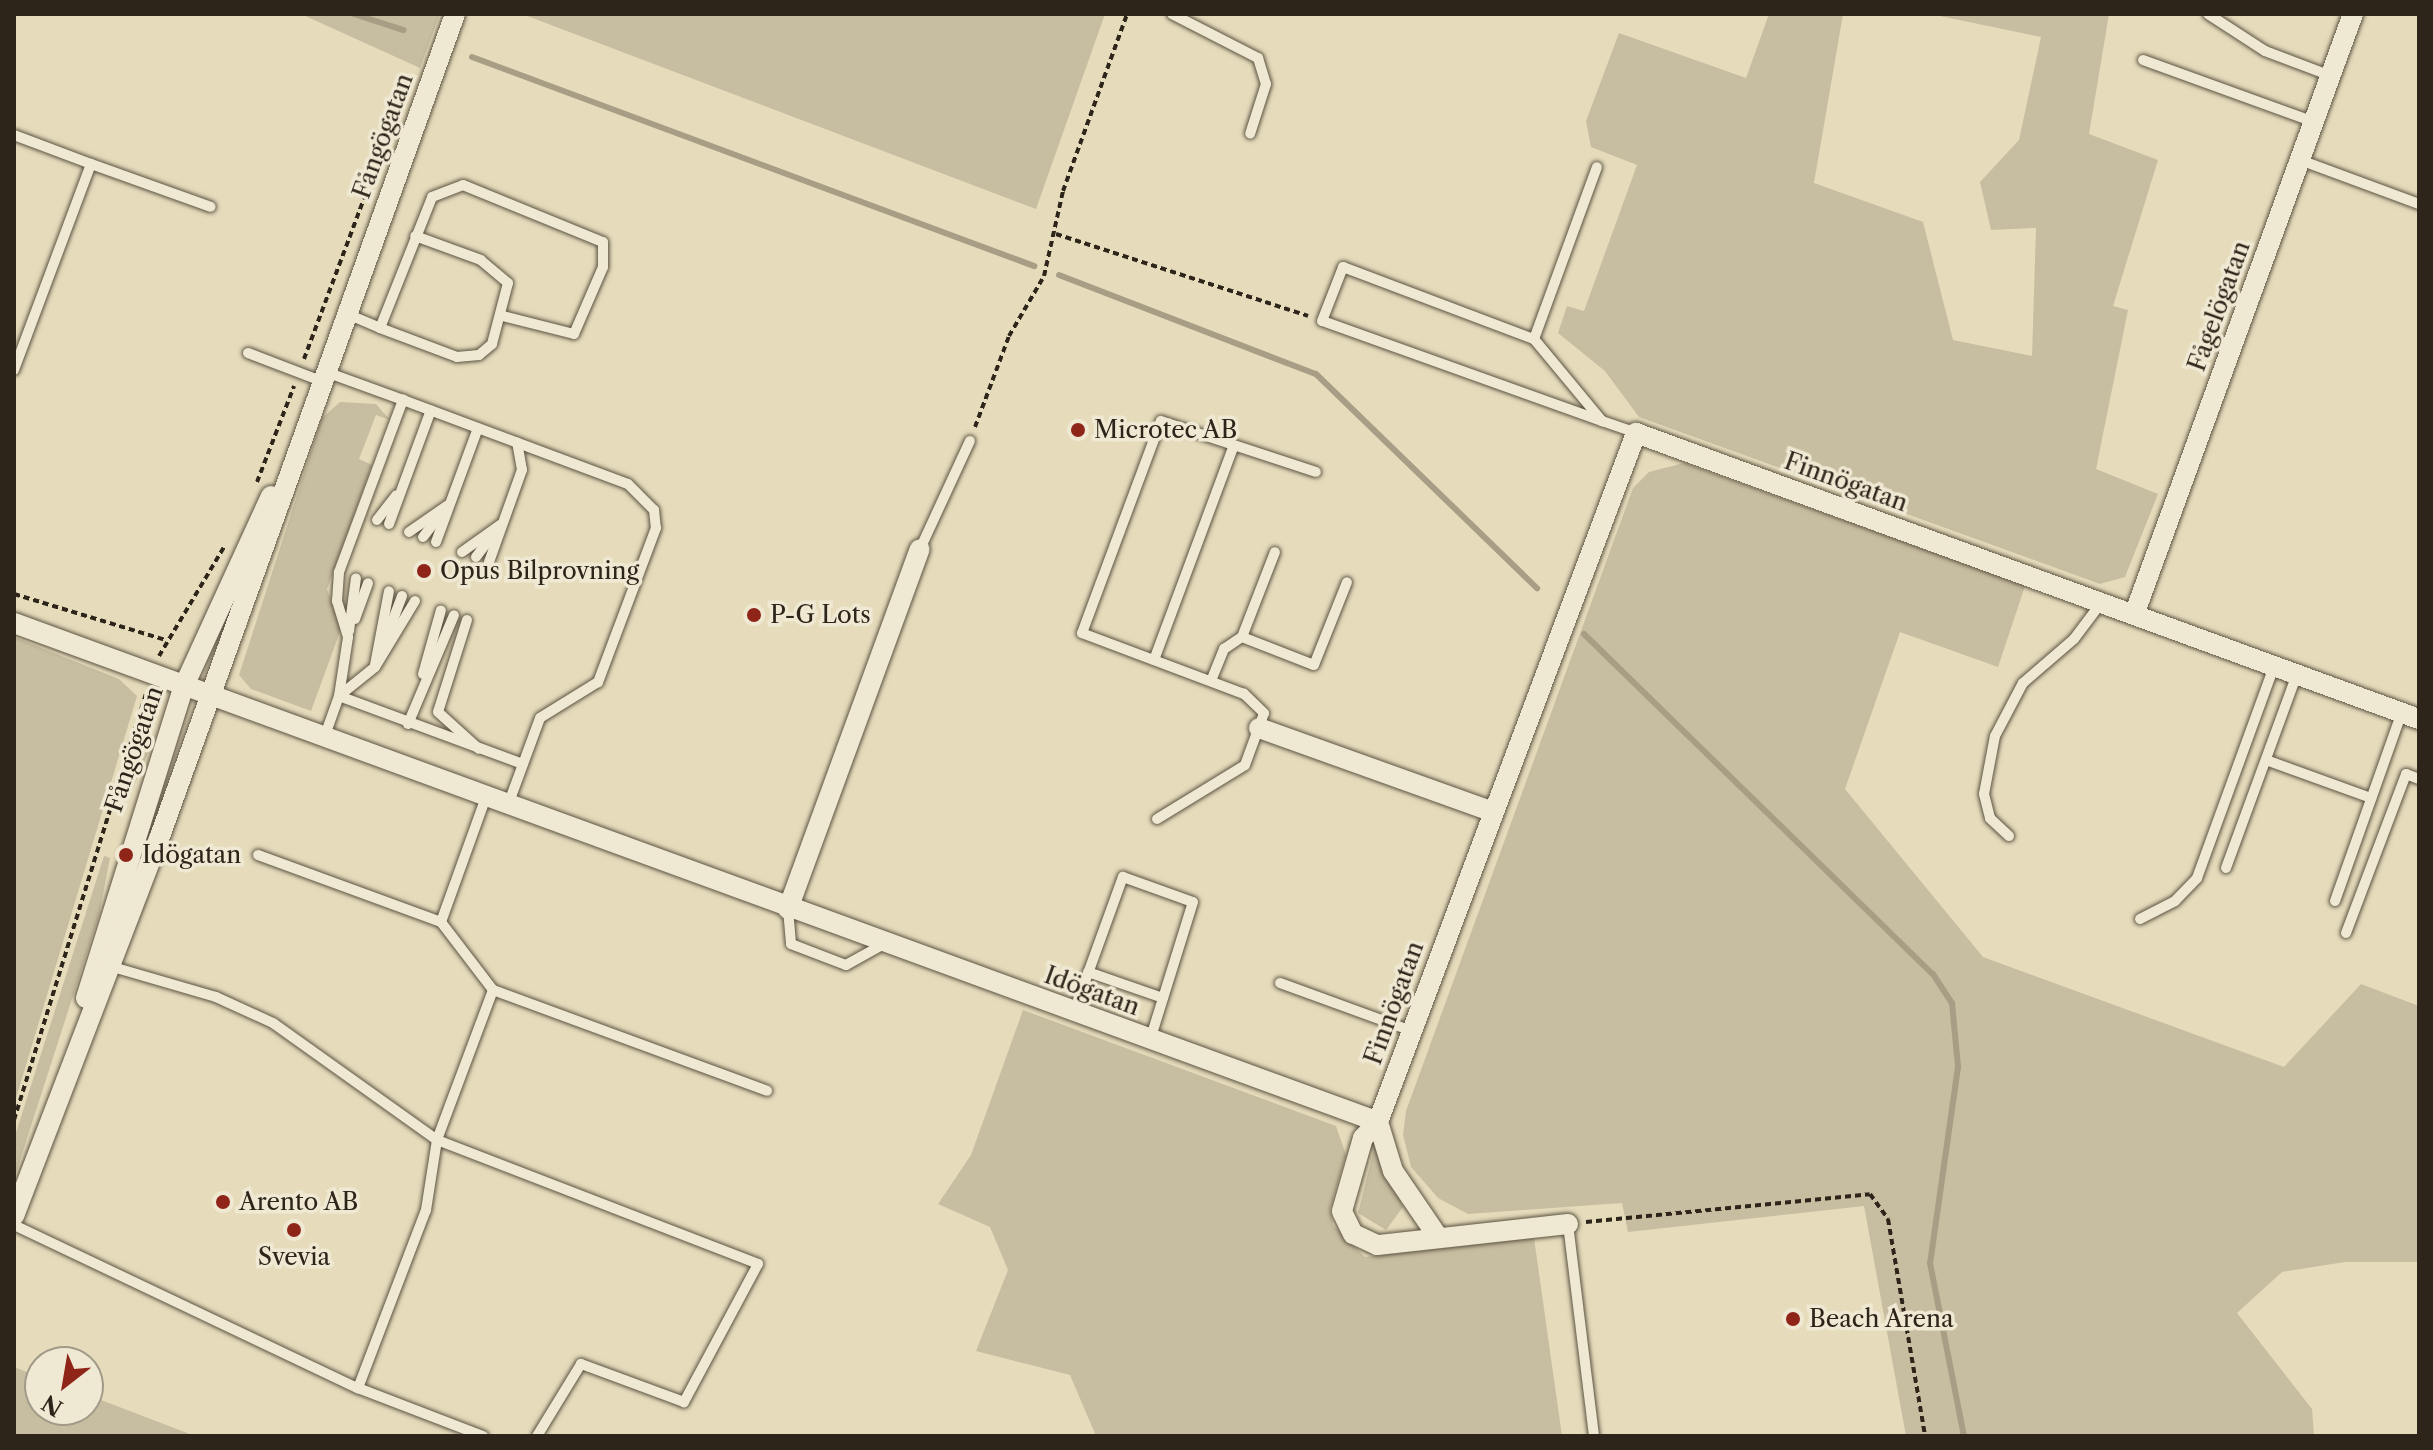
<!DOCTYPE html>
<html>
<head>
<meta charset="utf-8">
<style>
  body { margin:0 }
  #map { position:relative; width:2433px; height:1450px; overflow:hidden; background:#e6dcbc; font-family:"Libre Caslon Text",serif }
  div>[style] { position:absolute }
  .green>* { inset:0; background:#c7bda0 }
  .stream>* { height:6px; margin:-3px; padding:0 3px; transform-origin:3px; border-radius:3px; background:#a79e85 }
  .path>* { height:4px; margin-top:-2px; transform-origin:0; background:repeating-linear-gradient(90deg,#2e251a 0 6px,transparent 0 10px) }
  .roads { filter:drop-shadow(0 0 2px #5c5342) drop-shadow(0 0 2px #5c5342) }
  .service>* { height:10px; margin:-5px; padding:0 5px; transform-origin:5px; border-radius:5px; background:#efe8d3 }
  .minor>* { height:20px; margin:-10px; padding:0 10px; transform-origin:10px; border-radius:10px; background:#efe8d3 }
  .dots>* { width:22px; height:22px; translate:-50% -50%; box-sizing:border-box; border:4px solid #efe8d3; border-radius:50% }
  span { translate:-50% -50%; white-space:nowrap; text-align:center; line-height:1.15; -webkit-text-stroke:7px #efe8d3; paint-order:stroke }
  .street-label { font-size:24px; color:#2e251a }
  .poi-label { font-size:24px; color:#2e251a }
  .left { translate:0 -50%; text-align:left }
  .frame { position:absolute; inset:0; border:16px solid #2e251a; pointer-events:none }
  .north { position:absolute; left:24px; top:1346px; width:80px; height:80px; box-sizing:border-box; background:#efe8d3; border:2px solid #a29a89; border-radius:50%; rotate:211deg; font-size:22px; font-weight:700; line-height:32px; text-align:center; color:#2e251a }
  .north::after { content:''; display:block; margin:auto; width:28px; height:36px; background:#8f2418; clip-path:polygon(50% 0,100% 100%,50% 72%,0 100%) }
</style>
</head>
<body>
<div id="map">
  <div class="green">
    <div style="clip-path:polygon(301px 14px,440px 14px,420px 68px)"></div>
    <div style="clip-path:polygon(522px 14px,1105px 14px,1036px 209px)"></div>
    <div style="clip-path:polygon(1769px 14px,1843px 14px,1814px 183px,1923px 222px,1953px 340px,2032px 356px,2036px 228px,1991px 230px,1980px 182px,2019px 140px,2041px 37px,1930px 14px,2109px 14px,2089px 134px,2158px 160px,2113px 306px,2128px 310px,2096px 469px,2158px 494px,2125px 577px,2100px 584px,1639px 417px,1605px 371px,1558px 333px,1567px 306px,1584px 311px,1637px 165px,1591px 147px,1586px 121px,1619px 33px,1746px 78px)"></div>
    <div style="clip-path:polygon(340px 402px,376px 404px,390px 420px,376px 415px,359px 459px,372px 465px,327px 589px,341px 629px,311px 711px,251px 689px,239px 675px,322px 418px)"></div>
    <div style="clip-path:polygon(1684px 463px,2025px 586px,1998px 667px,1900px 632px,1845px 789px,1983px 957px,2284px 1067px,2361px 984px,2419px 1006px,2419px 1262px,2345px 1262px,2282px 1272px,2237px 1313px,2312px 1409px,2314px 1436px,1906px 1436px,1864px 1206px,1628px 1232px,1622px 1203px,1468px 1214px,1438px 1198px,1411px 1167px,1403px 1135px,1406px 1111px,1633px 488px,1649px 472px)"></div>
    <div style="clip-path:polygon(14px 637px,119px 679px,137px 696px,14px 1105px)"></div>
    <div style="clip-path:polygon(148px 707px,149px 751px,128px 799px,123px 797px)"></div>
    <div style="clip-path:polygon(104px 856px,110px 858px,99px 915px,14px 1179px,14px 1139px)"></div>
    <div style="clip-path:polygon(1023px 1010px,1336px 1126px,1346px 1155px,1330px 1209px,1333px 1225px,1365px 1257px,1534px 1238px,1562px 1436px,1096px 1436px,1070px 1375px,976px 1351px,1008px 1270px,990px 1227px,938px 1204px,971px 1155px)"></div>
    <div style="clip-path:polygon(1375px 1145px,1403px 1207px,1386px 1230px,1358px 1213px)"></div>
    <div style="clip-path:polygon(14px 1367px,40px 1377px,40px 1410px,88px 1410px,88px 1395px,195px 1436px,14px 1436px)"></div>
  </div>
  <div class="stream">
    <div style="left:354px;top:14px;width:52px;rotate:18.1deg"></div>
    <div style="left:472px;top:57px;width:600px;rotate:20.4deg"></div>
    <div style="left:1059px;top:275px;width:275px;rotate:21.1deg"></div>
    <div style="left:1316px;top:374px;width:308px;rotate:44.1deg"></div>
    <div style="left:1584px;top:634px;width:487px;rotate:44.3deg"></div>
    <div style="left:1933px;top:974px;width:35px;rotate:57deg"></div>
    <div style="left:1952px;top:1003px;width:64px;rotate:84.6deg"></div>
    <div style="left:1958px;top:1067px;width:198px;rotate:98.1deg"></div>
    <div style="left:1930px;top:1263px;width:176px;rotate:78.9deg"></div>
  </div>
  <div class="path">
    <div style="left:1056px;top:234px;width:265px;rotate:18deg"></div>
    <div style="left:304px;top:359px;width:283px;rotate:-69.5deg"></div>
    <div style="left:975px;top:427px;width:97px;rotate:-69.5deg"></div>
    <div style="left:1009px;top:336px;width:69px;rotate:-59.7deg"></div>
    <div style="left:1044px;top:276px;width:87px;rotate:-77.4deg"></div>
    <div style="left:1063px;top:191px;width:188px;rotate:-70.1deg"></div>
    <div style="left:257px;top:482px;width:103px;rotate:-68.9deg"></div>
    <div style="left:14px;top:594px;width:158px;rotate:16.9deg"></div>
    <div style="left:159px;top:656px;width:127px;rotate:-59.2deg"></div>
    <div style="left:14px;top:1120px;width:449px;rotate:-72.8deg"></div>
    <div style="left:1586px;top:1222px;width:285px;rotate:-5.6deg"></div>
    <div style="left:1870px;top:1194px;width:31px;rotate:54deg"></div>
    <div style="left:1888px;top:1219px;width:220px;rotate:80.3deg"></div>
  </div>
  <div class="roads">
    <div class="service">
      <div style="left:1172px;top:14px;width:97px;rotate:27.1deg"></div>
      <div style="left:1258px;top:58px;width:27px;rotate:73deg"></div>
      <div style="left:1266px;top:84px;width:52px;rotate:107.7deg"></div>
      <div style="left:2208px;top:14px;width:68px;rotate:33deg"></div>
      <div style="left:2265px;top:51px;width:71px;rotate:20.7deg"></div>
      <div style="left:2143px;top:60px;width:182px;rotate:19.9deg"></div>
      <div style="left:14px;top:135px;width:82px;rotate:20.6deg"></div>
      <div style="left:91px;top:164px;width:220px;rotate:110.5deg"></div>
      <div style="left:2300px;top:160px;width:127px;rotate:20.3deg"></div>
      <div style="left:91px;top:164px;width:127px;rotate:19.7deg"></div>
      <div style="left:345px;top:313px;width:38px;rotate:23deg"></div>
      <div style="left:380px;top:328px;width:141px;rotate:-68.3deg"></div>
      <div style="left:432px;top:197px;width:33px;rotate:-21deg"></div>
      <div style="left:463px;top:185px;width:151px;rotate:22.2deg"></div>
      <div style="left:603px;top:242px;width:25px;rotate:90deg"></div>
      <div style="left:603px;top:267px;width:73px;rotate:113.4deg"></div>
      <div style="left:574px;top:334px;width:73px;rotate:-165.8deg"></div>
      <div style="left:380px;top:328px;width:82px;rotate:20.6deg"></div>
      <div style="left:457px;top:357px;width:22px;rotate:-5deg"></div>
      <div style="left:479px;top:355px;width:17px;rotate:-40deg"></div>
      <div style="left:492px;top:344px;width:63px;rotate:-75.3deg"></div>
      <div style="left:508px;top:283px;width:35px;rotate:-140deg"></div>
      <div style="left:481px;top:260px;width:70px;rotate:-160deg"></div>
      <div style="left:1534px;top:339px;width:183px;rotate:-69.9deg"></div>
      <div style="left:248px;top:353px;width:78px;rotate:21deg"></div>
      <div style="left:326px;top:372px;width:82px;rotate:20deg"></div>
      <div style="left:1602px;top:421px;width:297px;rotate:-160.3deg"></div>
      <div style="left:1322px;top:321px;width:58px;rotate:-68.7deg"></div>
      <div style="left:1343px;top:267px;width:204px;rotate:20.7deg"></div>
      <div style="left:1534px;top:339px;width:107px;rotate:50.3deg"></div>
      <div style="left:1602px;top:421px;width:36px;rotate:19deg"></div>
      <div style="left:377px;top:520px;width:31px;rotate:-52deg"></div>
      <div style="left:389px;top:524px;width:121px;rotate:-69.8deg"></div>
      <div style="left:409px;top:532px;width:47px;rotate:-34.7deg"></div>
      <div style="left:423px;top:537px;width:29px;rotate:-52deg"></div>
      <div style="left:436px;top:542px;width:121px;rotate:-69.8deg"></div>
      <div style="left:920px;top:549px;width:119px;rotate:-65.2deg"></div>
      <div style="left:462px;top:552px;width:47px;rotate:-35.4deg"></div>
      <div style="left:476px;top:557px;width:30px;rotate:-53deg"></div>
      <div style="left:489px;top:562px;width:98px;rotate:-70.3deg"></div>
      <div style="left:522px;top:470px;width:28px;rotate:-100deg"></div>
      <div style="left:415px;top:601px;width:77px;rotate:121.2deg"></div>
      <div style="left:375px;top:667px;width:46px;rotate:141.1deg"></div>
      <div style="left:339px;top:696px;width:196px;rotate:20.3deg"></div>
      <div style="left:355px;top:619px;width:38px;rotate:-70deg"></div>
      <div style="left:467px;top:620px;width:96px;rotate:107.5deg"></div>
      <div style="left:438px;top:712px;width:55px;rotate:42.1deg"></div>
      <div style="left:349px;top:631px;width:53px;rotate:-82.5deg"></div>
      <div style="left:1242px;top:637px;width:77px;rotate:21.3deg"></div>
      <div style="left:1314px;top:665px;width:89px;rotate:-68.3deg"></div>
      <div style="left:380px;top:654px;width:62px;rotate:-69.2deg"></div>
      <div style="left:1154px;top:660px;width:226px;rotate:-69.6deg"></div>
      <div style="left:375px;top:665px;width:75px;rotate:-79.3deg"></div>
      <div style="left:423px;top:674px;width:66px;rotate:-74.3deg"></div>
      <div style="left:1211px;top:681px;width:35px;rotate:-68deg"></div>
      <div style="left:1224px;top:649px;width:22px;rotate:-34deg"></div>
      <div style="left:1242px;top:637px;width:91px;rotate:-68.8deg"></div>
      <div style="left:408px;top:724px;width:118px;rotate:-67.1deg"></div>
      <div style="left:324px;top:738px;width:45px;rotate:-70.3deg"></div>
      <div style="left:339px;top:696px;width:60px;rotate:-81.3deg"></div>
      <div style="left:348px;top:637px;width:38px;rotate:-107deg"></div>
      <div style="left:337px;top:601px;width:29px;rotate:-86deg"></div>
      <div style="left:339px;top:572px;width:184px;rotate:-69.6deg"></div>
      <div style="left:403px;top:400px;width:240px;rotate:20.5deg"></div>
      <div style="left:628px;top:484px;width:37px;rotate:45deg"></div>
      <div style="left:654px;top:510px;width:18px;rotate:84deg"></div>
      <div style="left:656px;top:528px;width:165px;rotate:110.6deg"></div>
      <div style="left:598px;top:682px;width:68px;rotate:148.2deg"></div>
      <div style="left:540px;top:718px;width:93px;rotate:110.2deg"></div>
      <div style="left:2266px;top:760px;width:112px;rotate:19.9deg"></div>
      <div style="left:1157px;top:819px;width:103px;rotate:-31.5deg"></div>
      <div style="left:1245px;top:765px;width:55px;rotate:-69.9deg"></div>
      <div style="left:1264px;top:713px;width:28px;rotate:-136deg"></div>
      <div style="left:1244px;top:694px;width:173px;rotate:-159.4deg"></div>
      <div style="left:1082px;top:633px;width:226px;rotate:-69.6deg"></div>
      <div style="left:1161px;top:421px;width:163px;rotate:18.2deg"></div>
      <div style="left:2009px;top:836px;width:26px;rotate:-137deg"></div>
      <div style="left:1990px;top:818px;width:25px;rotate:-104deg"></div>
      <div style="left:1984px;top:794px;width:59px;rotate:-79.3deg"></div>
      <div style="left:1995px;top:736px;width:60px;rotate:-62.2deg"></div>
      <div style="left:2023px;top:683px;width:67px;rotate:-40.8deg"></div>
      <div style="left:2074px;top:639px;width:45px;rotate:-53.1deg"></div>
      <div style="left:258px;top:855px;width:195px;rotate:20.1deg"></div>
      <div style="left:441px;top:922px;width:86px;rotate:52.6deg"></div>
      <div style="left:493px;top:990px;width:160px;rotate:110.5deg"></div>
      <div style="left:437px;top:1140px;width:344px;rotate:21.1deg"></div>
      <div style="left:758px;top:1264px;width:157px;rotate:118.2deg"></div>
      <div style="left:684px;top:1402px;width:110px;rotate:-159.7deg"></div>
      <div style="left:581px;top:1364px;width:84px;rotate:121.4deg"></div>
      <div style="left:2226px;top:868px;width:207px;rotate:-69.9deg"></div>
      <div style="left:2335px;top:901px;width:201px;rotate:-70.5deg"></div>
      <div style="left:788px;top:909px;width:35px;rotate:85deg"></div>
      <div style="left:791px;top:944px;width:59px;rotate:20.9deg"></div>
      <div style="left:846px;top:965px;width:43px;rotate:-28.9deg"></div>
      <div style="left:2140px;top:919px;width:39px;rotate:-27deg"></div>
      <div style="left:2175px;top:901px;width:32px;rotate:-46deg"></div>
      <div style="left:2197px;top:878px;width:226px;rotate:-70deg"></div>
      <div style="left:441px;top:922px;width:133px;rotate:-70.2deg"></div>
      <div style="left:2346px;top:933px;width:170px;rotate:-69.3deg"></div>
      <div style="left:2406px;top:774px;width:14px;rotate:21deg"></div>
      <div style="left:1088px;top:972px;width:79px;rotate:19.1deg"></div>
      <div style="left:1280px;top:983px;width:140px;rotate:20deg"></div>
      <div style="left:493px;top:990px;width:292px;rotate:20.2deg"></div>
      <div style="left:1074px;top:1012px;width:144px;rotate:-70.1deg"></div>
      <div style="left:1123px;top:877px;width:74px;rotate:19.7deg"></div>
      <div style="left:1193px;top:902px;width:145px;rotate:107.3deg"></div>
      <div style="left:1568px;top:1224px;width:214px;rotate:83deg"></div>
      <div style="left:14px;top:1225px;width:381px;rotate:25.4deg"></div>
      <div style="left:358px;top:1388px;width:191px;rotate:-69.1deg"></div>
      <div style="left:426px;top:1210px;width:71px;rotate:-81.1deg"></div>
      <div style="left:437px;top:1140px;width:201px;rotate:-144.5deg"></div>
      <div style="left:273px;top:1023px;width:63px;rotate:-155.5deg"></div>
      <div style="left:216px;top:997px;width:111px;rotate:-163.8deg"></div>
      <div style="left:358px;top:1388px;width:134px;rotate:21deg"></div>
    </div>
    <div class="minor">
      <div style="left:2134px;top:615px;width:640px;rotate:-69.98deg"></div>
      <div style="left:14px;top:623px;width:1452px;rotate:20.09deg"></div>
      <div style="left:1259px;top:728px;width:249px;rotate:19.7deg"></div>
      <div style="left:788px;top:909px;width:383px;rotate:-69.9deg"></div>
      <div style="left:86px;top:998px;width:327px;rotate:-72.6deg"></div>
      <div style="left:184px;top:686px;width:209px;rotate:-65.4deg"></div>
      <div style="left:1378px;top:1122px;width:51px;rotate:73deg"></div>
      <div style="left:1393px;top:1171px;width:80px;rotate:55.7deg"></div>
      <div style="left:14px;top:1216px;width:404px;rotate:-69deg"></div>
      <div style="left:159px;top:839px;width:876px;rotate:-70.26deg"></div>
      <div style="left:1568px;top:1224px;width:192px;rotate:173.7deg"></div>
      <div style="left:1377px;top:1245px;width:26px;rotate:-155deg"></div>
      <div style="left:1353px;top:1234px;width:25px;rotate:-116deg"></div>
      <div style="left:1342px;top:1211px;width:76px;rotate:-74deg"></div>
      <div style="left:1363px;top:1138px;width:22px;rotate:-47deg"></div>
      <div style="left:1378px;top:1122px;width:736px;rotate:-69.47deg"></div>
      <div style="left:1636px;top:433px;width:834px;rotate:20.07deg"></div>
    </div>
  </div>
  <div class="dots">
    <div style="left:1078px;top:430px;background:#8f2418"></div>
    <div style="left:424px;top:571px;background:#8f2418"></div>
    <div style="left:754px;top:615px;background:#8f2418"></div>
    <div style="left:126px;top:855px;background:#8f2418"></div>
    <div style="left:223px;top:1202px;background:#8f2418"></div>
    <div style="left:294px;top:1230px;background:#8f2418"></div>
    <div style="left:1793px;top:1319px;background:#8f2418"></div>
  </div>
  <div class="street-label">
    <span style="left:383px;top:136px;rotate:-70deg">Fångögatan</span>
    <span style="left:2219px;top:306px;rotate:-70deg">Fågelögatan</span>
    <span style="left:1846px;top:482px;rotate:20deg">Finnögatan</span>
    <span style="left:134px;top:749px;rotate:-71deg">Fångögatan</span>
    <span style="left:1092px;top:991px;rotate:20deg">Idögatan</span>
    <span style="left:1394px;top:1003px;rotate:-70deg">Finnögatan</span>
  </div>
  <div class="poi-label">
    <span class="left" style="left:1094px;top:430px">Microtec AB</span>
    <span class="left" style="left:440px;top:571px">Opus Bilprovning</span>
    <span class="left" style="left:770px;top:615px">P-G Lots</span>
    <span class="left" style="left:142px;top:855px">Idögatan</span>
    <span class="left" style="left:239px;top:1202px">Arento AB</span>
    <span style="left:294px;top:1257px">Svevia</span>
    <span class="left" style="left:1809px;top:1319px">Beach Arena</span>
  </div>
  <div class="frame"></div>
  <div class="north">N</div>
</div>
</body>
</html>
